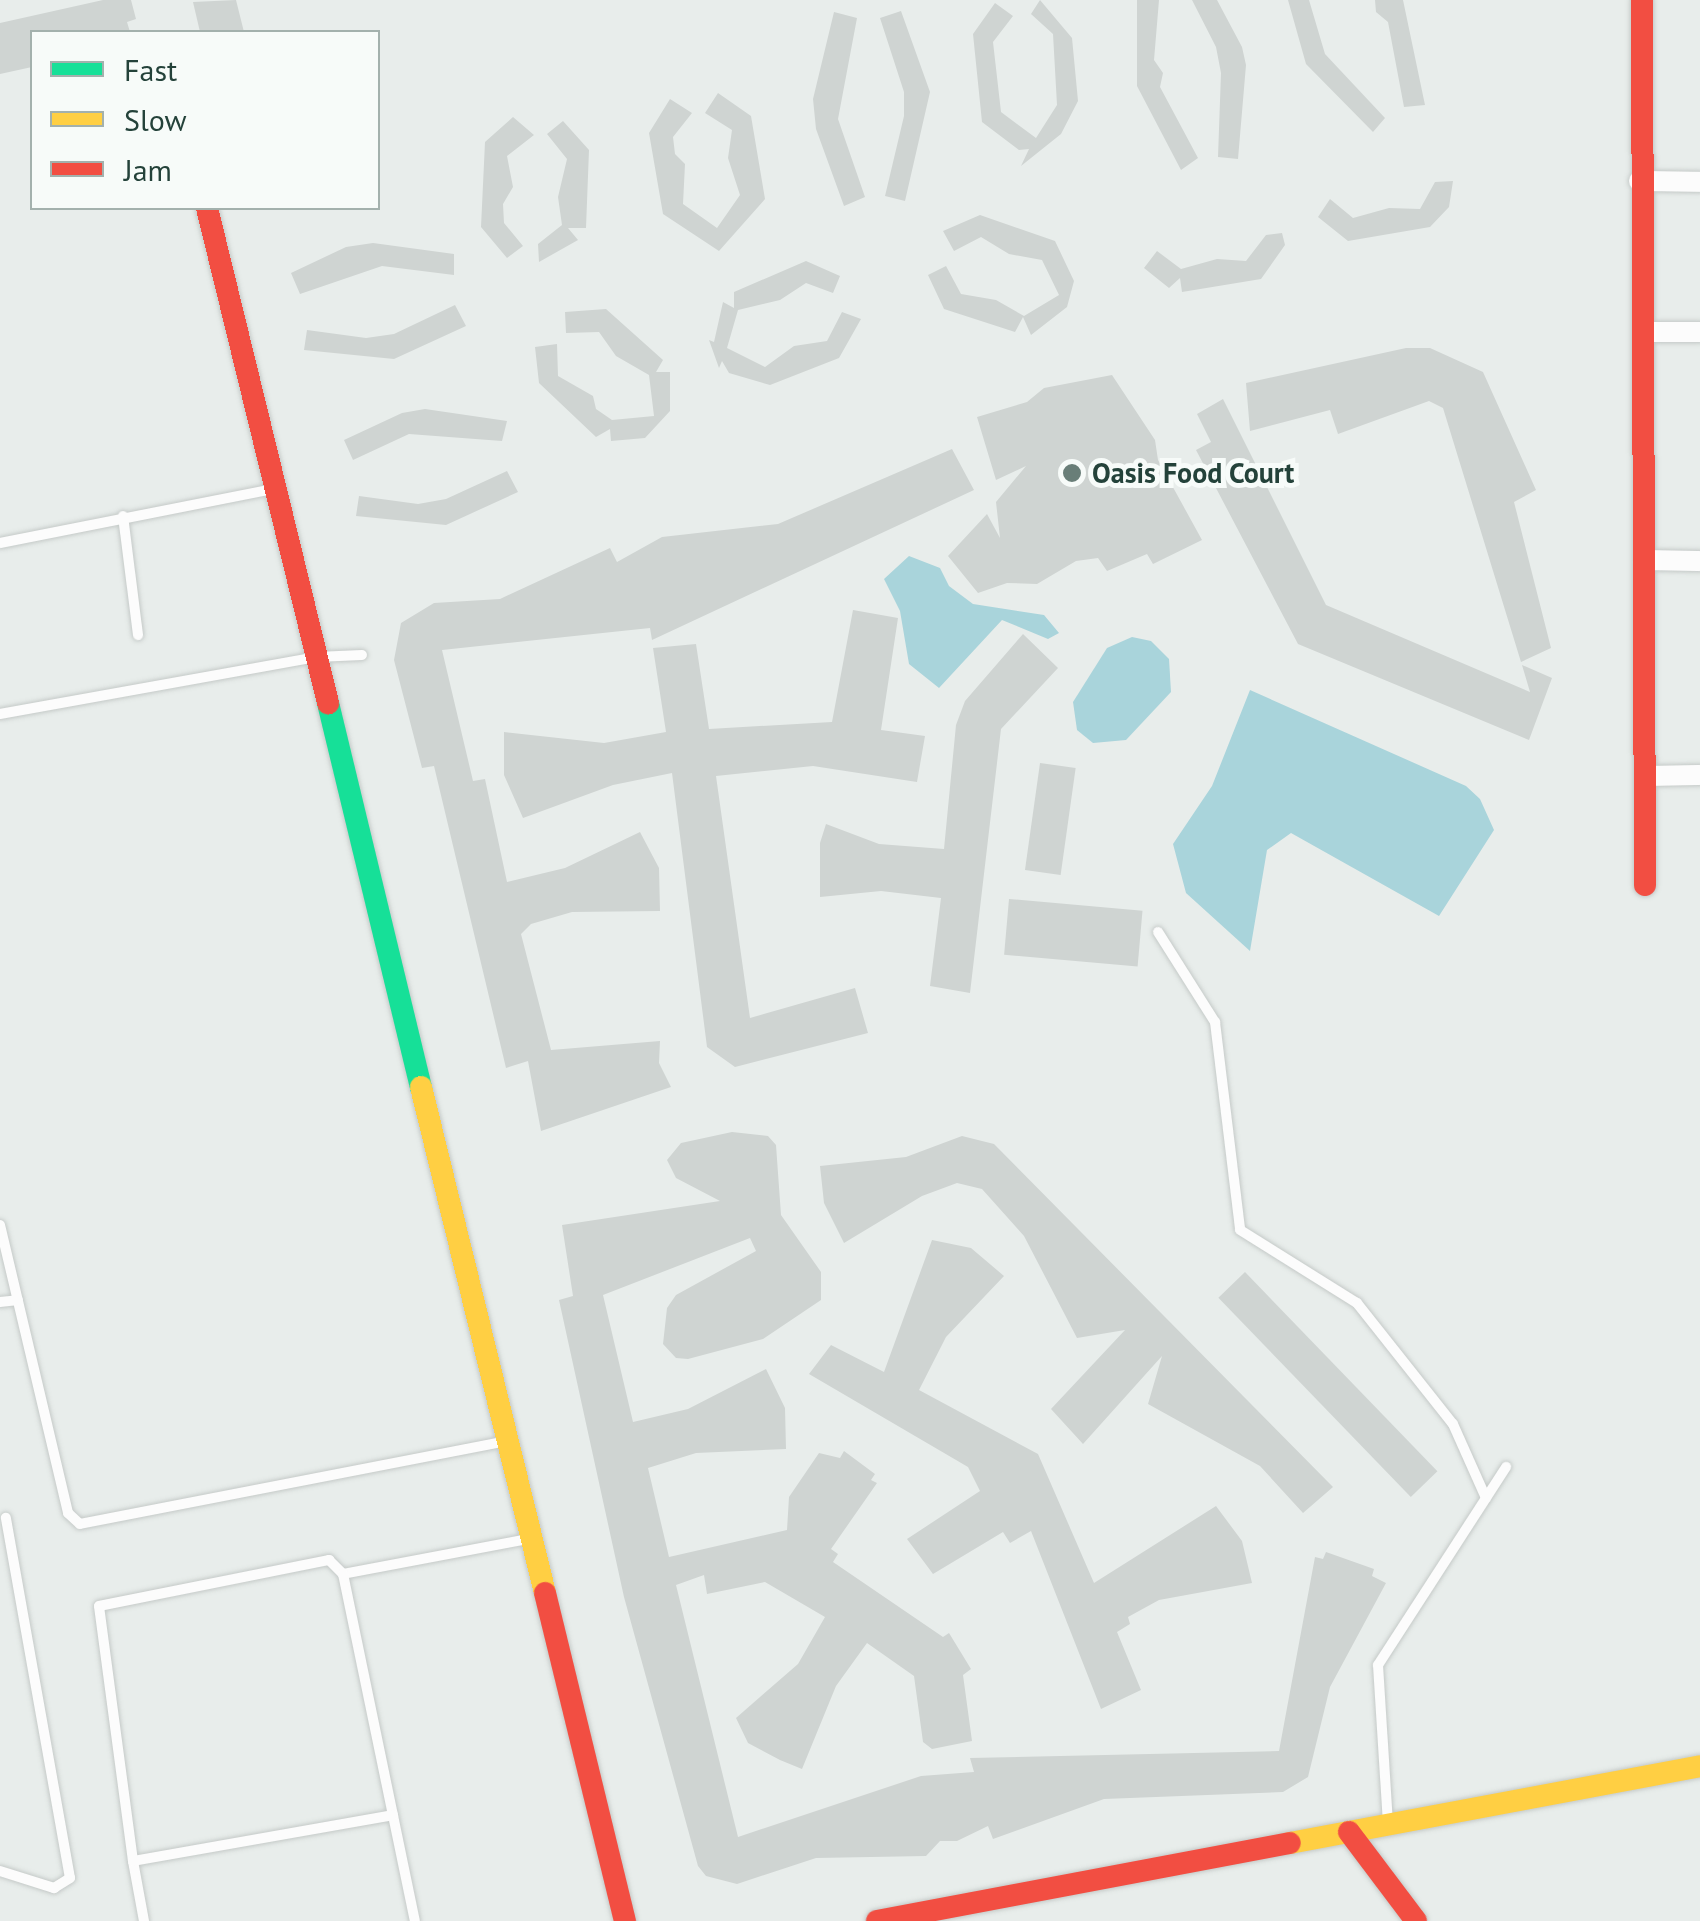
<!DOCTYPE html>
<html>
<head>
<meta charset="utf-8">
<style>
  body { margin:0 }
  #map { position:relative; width:1700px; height:1921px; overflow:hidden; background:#e8edeb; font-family:"PT Sans",sans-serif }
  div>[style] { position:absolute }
  .water>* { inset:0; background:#a9d4db }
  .building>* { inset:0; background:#cfd4d2; transform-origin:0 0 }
  .roads { filter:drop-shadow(0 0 2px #c5cac8) drop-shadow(0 0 2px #c5cac8) }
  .lane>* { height:10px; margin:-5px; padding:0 5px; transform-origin:5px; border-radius:5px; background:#fcfcfc }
  .street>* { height:20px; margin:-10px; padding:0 10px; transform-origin:10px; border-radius:10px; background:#fcfcfc }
  .fast>* { height:22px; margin:-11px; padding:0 11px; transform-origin:11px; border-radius:11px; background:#16e098 }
  .slow>* { height:22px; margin:-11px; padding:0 11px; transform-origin:11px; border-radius:11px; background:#ffcf43 }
  .jam>* { height:22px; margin:-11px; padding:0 11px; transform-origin:11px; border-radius:11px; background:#f24e42 }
  .dots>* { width:28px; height:28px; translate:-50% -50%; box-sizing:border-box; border:5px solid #f7fbf9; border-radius:50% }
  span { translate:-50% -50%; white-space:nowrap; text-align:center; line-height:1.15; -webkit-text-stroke:10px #f7fbf9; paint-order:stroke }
  .poi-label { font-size:28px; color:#24423a; font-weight:700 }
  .left { translate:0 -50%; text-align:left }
  .legend { position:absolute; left:30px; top:30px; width:350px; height:180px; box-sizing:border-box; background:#f7fbf9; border:2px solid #a3b1ad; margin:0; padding:12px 18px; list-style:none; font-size:30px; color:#24423a }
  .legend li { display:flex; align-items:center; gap:20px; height:50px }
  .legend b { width:50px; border:2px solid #a3b1ad }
</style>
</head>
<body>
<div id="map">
  <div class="water">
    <div style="clip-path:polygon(909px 556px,940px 568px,949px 586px,973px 604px,1044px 615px,1059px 633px,1048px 639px,1002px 620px,939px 688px,909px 664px,900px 611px,884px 579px)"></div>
    <div style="clip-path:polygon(1132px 637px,1151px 641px,1169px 659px,1171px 692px,1126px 740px,1093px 743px,1077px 730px,1073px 702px,1107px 648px)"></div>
    <div style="clip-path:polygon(1250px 690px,1466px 786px,1480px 799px,1494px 830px,1439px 916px,1291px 833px,1267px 850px,1250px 951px,1186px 893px,1173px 844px,1212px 786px)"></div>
  </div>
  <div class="building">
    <div style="clip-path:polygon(103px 0,131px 0,136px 19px,127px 22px,130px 32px,32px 32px,32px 67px,0 74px,0 23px)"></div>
    <div style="clip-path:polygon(236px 0,244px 32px,200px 32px,193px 2px)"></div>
    <div style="clip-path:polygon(1040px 0,1072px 38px,1078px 101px,1061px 134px,1021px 166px,1029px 149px,1019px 150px,982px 122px,973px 34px,995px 3px,1013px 16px,993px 42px,1001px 112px,1036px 138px,1057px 105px,1053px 34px,1031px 14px)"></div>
    <div style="clip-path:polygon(1137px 0,1159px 0,1154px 60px,1163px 73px,1160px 87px,1198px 158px,1181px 170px,1137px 86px)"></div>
    <div style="clip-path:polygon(1192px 0,1217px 0,1242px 47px,1246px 65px,1238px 159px,1218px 157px,1221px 73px,1216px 47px)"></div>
    <div style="clip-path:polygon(1288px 0,1309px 0,1325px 54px,1385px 118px,1373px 132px,1306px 64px)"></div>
    <div style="clip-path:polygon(1375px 0,1403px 0,1425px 105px,1404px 107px,1388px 22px,1376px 12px)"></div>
    <div style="clip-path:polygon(901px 11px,930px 92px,905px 201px,885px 196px,904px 116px,904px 92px,880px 18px)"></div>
    <div style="clip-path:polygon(834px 12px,857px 18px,838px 119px,865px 197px,844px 206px,816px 129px,813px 99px)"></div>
    <div style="clip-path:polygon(718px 93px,751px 116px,765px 199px,719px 251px,663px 214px,649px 133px,670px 99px,692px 113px,673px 137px,675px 154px,685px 164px,683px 204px,717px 228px,740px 195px,728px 158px,732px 130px,705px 113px)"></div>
    <div style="clip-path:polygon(513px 117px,534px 135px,507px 156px,513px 187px,503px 204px,504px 223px,523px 246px,507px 258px,481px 227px,485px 142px)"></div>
    <div style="clip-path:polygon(563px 121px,589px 150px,586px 228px,568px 228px,578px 240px,539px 262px,538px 244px,562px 225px,558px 197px,567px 159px,547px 134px)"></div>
    <div style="clip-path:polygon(1453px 181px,1449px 207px,1430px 227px,1348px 241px,1318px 217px,1330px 199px,1353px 218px,1389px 208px,1420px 209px,1435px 182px)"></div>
    <div style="clip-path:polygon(980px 215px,1055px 241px,1074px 281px,1067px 307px,1031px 335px,1023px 317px,1015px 332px,944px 309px,928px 275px,946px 266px,961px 294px,996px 300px,1024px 316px,1059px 295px,1042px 260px,1009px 254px,981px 237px,954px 251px,943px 231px)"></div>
    <div style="clip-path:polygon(1282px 233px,1285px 245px,1261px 279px,1182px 292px,1180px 278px,1169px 288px,1144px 268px,1157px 251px,1181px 269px,1217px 259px,1246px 261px,1266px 235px)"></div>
    <div style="clip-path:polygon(373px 243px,454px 254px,454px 275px,382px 266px,300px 294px,291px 273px,346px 247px)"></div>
    <div style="clip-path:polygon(806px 261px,840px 276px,833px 293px,806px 283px,780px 300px,738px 310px,727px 348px,765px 367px,794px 346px,827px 341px,842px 312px,861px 319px,839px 358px,770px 385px,729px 373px,722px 361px,719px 368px,709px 340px,714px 342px,723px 302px,734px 308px,734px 292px)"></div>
    <div style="clip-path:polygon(455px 305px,466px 326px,394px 359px,304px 350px,307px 330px,366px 338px,394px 334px)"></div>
    <div style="clip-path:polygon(606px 309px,663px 360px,656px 372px,670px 372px,670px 411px,645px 438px,611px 441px,610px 429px,596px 437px,539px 383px,535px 347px,557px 344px,558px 376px,593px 396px,596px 409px,612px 420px,654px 416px,649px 375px,616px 356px,599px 332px,566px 333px,565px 312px)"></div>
    <div style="clip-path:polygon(1406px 348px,1430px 348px,1483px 372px,1536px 490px,1514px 502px,1551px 648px,1521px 662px,1443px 408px,1429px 401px,1338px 434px,1330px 410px,1250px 431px,1246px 383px)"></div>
    <div style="clip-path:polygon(1112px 375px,1155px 440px,1158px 460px,1202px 540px,1153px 564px,1147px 554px,1107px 571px,1098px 558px,1076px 561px,1037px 584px,1007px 583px,978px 593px,948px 556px,987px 514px,1000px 538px,996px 502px,1026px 466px,996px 480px,977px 417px,1027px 402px,1044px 388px)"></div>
    <div style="clip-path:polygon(1223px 399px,1326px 605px,1530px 692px,1522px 665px,1552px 678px,1529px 740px,1298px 644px,1196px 450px,1211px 442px,1197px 414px)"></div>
    <div style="clip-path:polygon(425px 409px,507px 421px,502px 441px,409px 434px,353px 460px,344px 440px,402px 413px)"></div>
    <div style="clip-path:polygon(952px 449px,974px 490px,652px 640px,650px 628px,442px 650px,473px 781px,485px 779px,507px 882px,565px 868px,640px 832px,659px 868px,660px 911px,572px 912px,531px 924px,521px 934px,551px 1050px,660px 1041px,659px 1063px,671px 1087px,541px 1131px,528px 1061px,506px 1068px,434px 766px,422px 768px,394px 660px,401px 623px,434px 603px,500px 599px,610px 548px,617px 562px,662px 537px,778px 524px)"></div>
    <div style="clip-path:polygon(507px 471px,518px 492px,446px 525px,356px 516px,359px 496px,418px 504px,446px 499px)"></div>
    <div style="clip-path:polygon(853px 610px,898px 618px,881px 730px,925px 736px,917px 782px,813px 766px,716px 776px,750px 1018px,855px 988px,868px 1033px,735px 1067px,707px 1047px,672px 773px,613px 785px,523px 818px,504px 775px,504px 732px,604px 743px,666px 732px,653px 648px,696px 644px,709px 729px,832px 722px)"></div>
    <div style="clip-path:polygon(1023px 634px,1058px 668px,1001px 729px,970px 993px,930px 986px,941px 898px,881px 891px,820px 897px,820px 843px,826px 824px,879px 844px,944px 849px,956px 725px,965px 701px)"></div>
    <div style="left:1040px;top:763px;width:36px;height:108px;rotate:8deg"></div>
    <div style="left:1009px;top:899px;width:134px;height:56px;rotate:5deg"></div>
    <div style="clip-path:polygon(732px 1132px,768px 1136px,776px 1145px,781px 1215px,821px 1272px,821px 1300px,763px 1339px,688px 1359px,676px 1358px,663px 1344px,667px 1308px,676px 1295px,756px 1251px,750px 1238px,603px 1295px,633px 1422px,688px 1409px,766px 1369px,785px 1408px,786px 1449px,696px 1453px,648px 1468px,669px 1557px,787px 1530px,789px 1497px,819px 1453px,840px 1458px,844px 1451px,875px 1474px,871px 1480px,877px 1483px,831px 1549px,838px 1554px,833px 1562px,943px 1637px,949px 1633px,971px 1669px,963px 1675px,972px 1741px,932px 1749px,923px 1742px,914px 1676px,867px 1643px,836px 1686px,802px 1769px,780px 1760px,748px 1743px,736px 1718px,798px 1664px,825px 1617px,765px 1582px,707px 1594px,704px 1575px,676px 1585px,738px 1837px,921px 1776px,974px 1772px,970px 1758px,1279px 1751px,1315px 1557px,1323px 1559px,1326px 1552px,1374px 1569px,1372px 1576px,1386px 1583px,1330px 1687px,1308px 1777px,1283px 1792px,1104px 1799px,993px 1839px,988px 1826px,957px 1841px,940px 1841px,926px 1856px,816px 1858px,737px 1884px,706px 1876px,698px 1866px,624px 1597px,559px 1300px,573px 1296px,562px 1225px,720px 1201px,676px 1178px,667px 1160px,681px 1143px)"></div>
    <div style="clip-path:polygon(962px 1136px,994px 1144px,1333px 1487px,1303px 1513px,1260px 1466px,1148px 1404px,1162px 1356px,1083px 1444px,1051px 1409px,1125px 1330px,1077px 1338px,1024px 1236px,982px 1189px,957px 1183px,922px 1196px,844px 1243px,824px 1203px,820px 1166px,906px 1157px)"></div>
    <div style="clip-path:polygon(932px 1240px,971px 1248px,1004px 1276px,946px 1337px,919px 1390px,1038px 1454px,1094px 1583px,1216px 1506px,1242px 1541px,1252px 1583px,1159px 1600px,1128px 1617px,1130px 1624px,1117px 1632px,1141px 1690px,1101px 1709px,1031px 1531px,1010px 1543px,1003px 1532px,933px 1574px,907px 1539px,980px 1491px,968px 1467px,809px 1374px,831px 1345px,884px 1372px)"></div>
    <div style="left:1245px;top:1272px;width:277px;height:37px;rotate:46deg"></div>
  </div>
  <div class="roads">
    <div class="lane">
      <div style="left:123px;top:516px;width:120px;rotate:82.8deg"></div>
      <div style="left:0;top:543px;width:278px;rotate:-11.2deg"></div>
      <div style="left:0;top:714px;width:321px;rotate:-10.2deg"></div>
      <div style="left:316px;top:657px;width:46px;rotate:-2.5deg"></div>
      <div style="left:1158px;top:932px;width:107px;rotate:57.7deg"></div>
      <div style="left:1215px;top:1022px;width:209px;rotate:83.1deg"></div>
      <div style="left:1240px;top:1230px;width:138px;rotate:32deg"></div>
      <div style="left:1357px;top:1303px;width:154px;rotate:51.6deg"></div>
      <div style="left:1453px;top:1424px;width:81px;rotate:66deg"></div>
      <div style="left:0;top:1225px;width:296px;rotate:76.7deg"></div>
      <div style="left:68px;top:1513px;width:16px;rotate:43deg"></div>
      <div style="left:80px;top:1524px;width:436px;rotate:-11deg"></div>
      <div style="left:0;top:1302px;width:18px;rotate:-6deg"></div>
      <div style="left:343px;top:1574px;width:188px;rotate:-10.7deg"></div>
      <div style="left:1388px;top:1824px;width:159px;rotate:-93.6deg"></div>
      <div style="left:1378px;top:1665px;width:236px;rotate:-57.1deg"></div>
      <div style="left:133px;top:1861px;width:257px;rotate:-97.6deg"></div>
      <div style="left:99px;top:1606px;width:235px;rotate:-11.3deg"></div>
      <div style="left:329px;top:1560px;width:20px;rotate:45deg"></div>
      <div style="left:343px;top:1574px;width:354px;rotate:78.3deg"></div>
      <div style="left:0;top:1871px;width:57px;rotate:17.5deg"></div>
      <div style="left:54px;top:1888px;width:19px;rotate:-32deg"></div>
      <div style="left:70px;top:1878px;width:366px;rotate:-100.1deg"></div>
      <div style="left:144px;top:1921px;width:61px;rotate:-100.4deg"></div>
      <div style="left:133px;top:1861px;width:264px;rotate:-10deg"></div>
    </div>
    <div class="street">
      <div style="left:1639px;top:181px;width:61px;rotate:0.9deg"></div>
      <div style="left:1642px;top:332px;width:58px"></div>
      <div style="left:1643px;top:560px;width:57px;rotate:1deg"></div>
      <div style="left:1645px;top:776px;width:55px;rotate:-1deg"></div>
    </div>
    <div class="fast">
      <div style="left:328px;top:703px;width:395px;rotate:76.4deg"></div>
    </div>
    <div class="slow">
      <div style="left:421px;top:1087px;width:521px;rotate:76.23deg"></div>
      <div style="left:1290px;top:1843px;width:417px;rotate:-10.6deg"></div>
    </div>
    <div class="jam">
      <div style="left:1642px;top:0;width:885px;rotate:89.81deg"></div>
      <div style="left:207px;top:208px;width:510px;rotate:76.26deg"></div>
      <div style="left:545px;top:1593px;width:338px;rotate:76.3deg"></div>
      <div style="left:1349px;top:1832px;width:111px;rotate:53deg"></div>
      <div style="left:877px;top:1921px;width:420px;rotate:-10.7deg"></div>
    </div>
  </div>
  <div class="dots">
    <div style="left:1072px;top:473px;background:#697e78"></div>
  </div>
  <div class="poi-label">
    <span class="left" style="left:1092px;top:473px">Oasis Food Court</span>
  </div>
  <ul class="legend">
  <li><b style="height:12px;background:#16e098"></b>Fast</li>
  <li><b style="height:12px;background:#ffcf43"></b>Slow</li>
  <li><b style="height:12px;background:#f24e42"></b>Jam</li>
  </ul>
</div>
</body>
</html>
